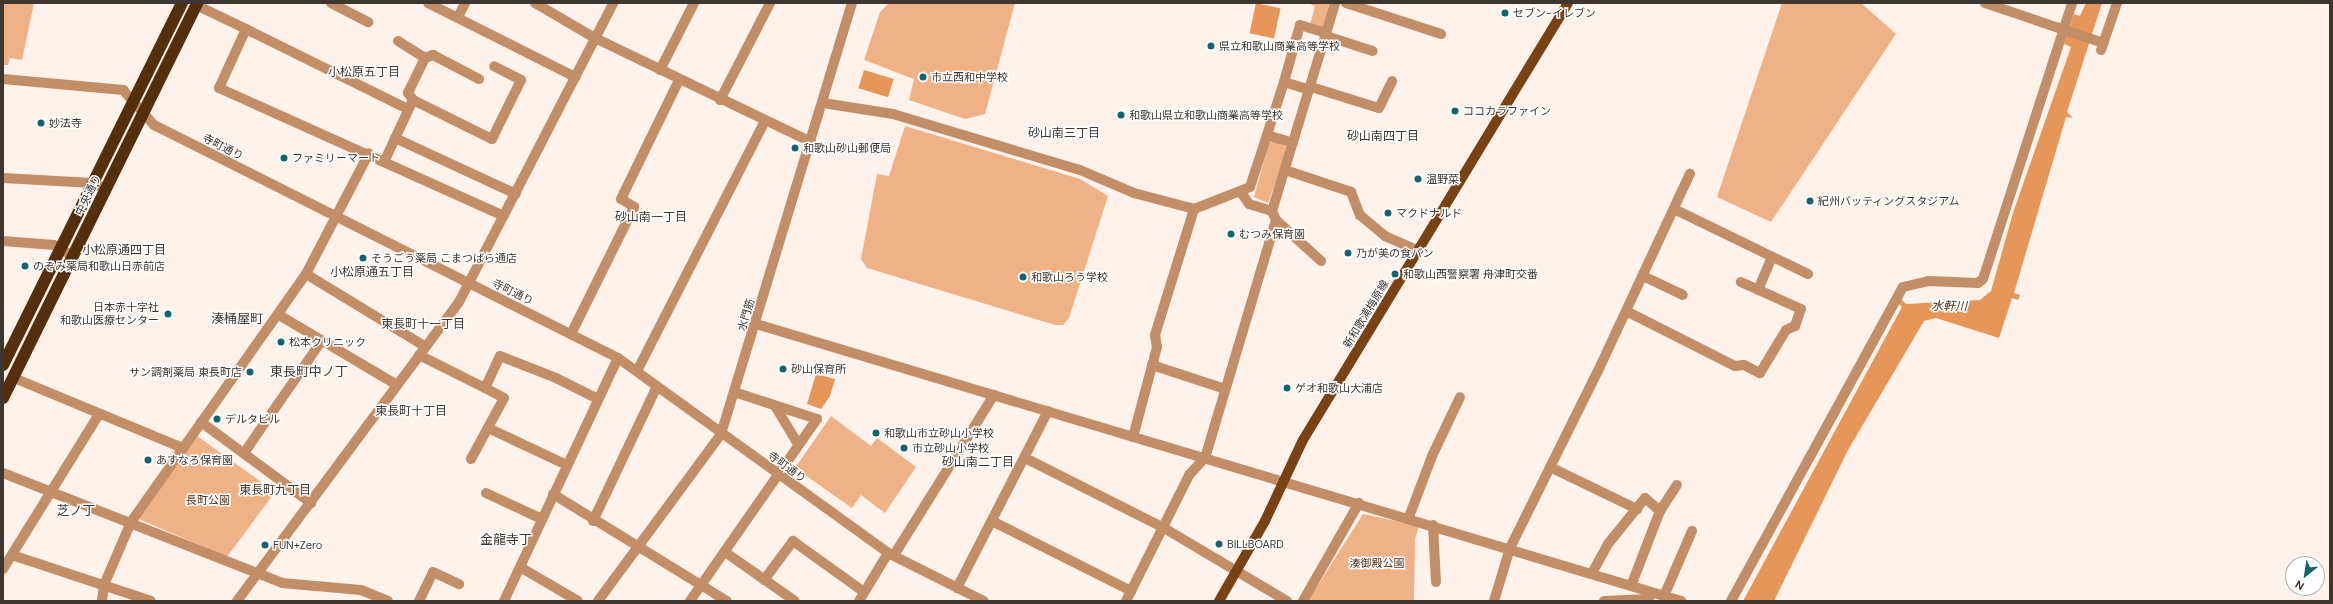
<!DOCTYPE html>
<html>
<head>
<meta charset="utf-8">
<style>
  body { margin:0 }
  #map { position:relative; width:2333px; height:604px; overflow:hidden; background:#fef2ea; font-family:"DM Sans","Noto Sans JP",sans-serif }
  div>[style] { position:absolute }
  .green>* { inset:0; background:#efb287 }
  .water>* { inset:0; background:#e69658; transform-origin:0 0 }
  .minor>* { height:10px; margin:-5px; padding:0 5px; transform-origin:5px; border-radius:5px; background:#c28e67 }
  .major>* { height:10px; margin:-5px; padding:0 5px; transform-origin:5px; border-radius:5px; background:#784214 }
  .highway>* { height:12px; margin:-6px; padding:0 6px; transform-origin:6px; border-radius:6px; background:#552e0b }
  .dots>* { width:11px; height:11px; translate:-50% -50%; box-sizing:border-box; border:2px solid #fff; border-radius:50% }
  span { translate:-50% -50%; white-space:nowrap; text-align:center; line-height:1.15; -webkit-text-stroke:3px #fff; paint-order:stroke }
  .poi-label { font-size:11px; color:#3e3631 }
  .left { translate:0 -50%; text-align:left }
  .right { translate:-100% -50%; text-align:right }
  .street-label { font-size:11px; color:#3e3631 }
  .park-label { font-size:11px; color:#55341a }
  .neighbourhood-label { font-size:12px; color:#3e3631 }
  .water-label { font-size:12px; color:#4f2e14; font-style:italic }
  .quarter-label { font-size:13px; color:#3e3631 }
  .frame { position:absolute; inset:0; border:4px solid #3e3631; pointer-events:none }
  .north { position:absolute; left:2285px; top:556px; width:40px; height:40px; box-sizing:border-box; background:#fff; border:1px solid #b2afad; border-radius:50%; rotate:210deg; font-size:11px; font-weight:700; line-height:16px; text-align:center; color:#3e3631 }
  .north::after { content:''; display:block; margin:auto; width:14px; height:18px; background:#15636c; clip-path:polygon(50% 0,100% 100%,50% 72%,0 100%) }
</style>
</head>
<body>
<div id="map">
  <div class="green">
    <div style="clip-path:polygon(3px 3px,34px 3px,22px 60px,10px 58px,8px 65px,3px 65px)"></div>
    <div style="clip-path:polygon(889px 3px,1015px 3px,985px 114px,965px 119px,909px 100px,914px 79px,864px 60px,880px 12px)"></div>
    <div style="clip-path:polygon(1307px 3px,1333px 3px,1325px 28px,1310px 25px,1315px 6px)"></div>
    <div style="clip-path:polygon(1782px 3px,1861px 3px,1896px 34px,1771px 222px,1717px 197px)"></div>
    <div style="clip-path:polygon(905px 126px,1080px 179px,1108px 196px,1069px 318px,1063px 325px,1055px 325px,867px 268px,861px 259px,877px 174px,889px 176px)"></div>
    <div style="clip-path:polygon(1274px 141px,1288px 148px,1268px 203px,1254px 197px,1269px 143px)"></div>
    <div style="clip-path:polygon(831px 416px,871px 446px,877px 438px,916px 467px,885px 513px,861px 495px,852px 508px,795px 468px)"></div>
    <div style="clip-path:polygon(197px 436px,275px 492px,227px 557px,139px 519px)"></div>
    <div style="clip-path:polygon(1363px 514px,1419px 526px,1415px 539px,1414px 601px,1308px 601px)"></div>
  </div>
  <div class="water">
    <div style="left:1256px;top:3px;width:25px;height:31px;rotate:12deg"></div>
    <div style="clip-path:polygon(2086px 3px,2102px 3px,2067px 112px,2073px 118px,2066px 117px,2014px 293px,2020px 295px,2018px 300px,2012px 298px,1999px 338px,1936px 318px,1924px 321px,1848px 450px,1774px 601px,1743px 601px,1902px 307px,1898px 303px,1901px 299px,1906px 304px,1980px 300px,1991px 291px,2013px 213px,2071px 47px,2064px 44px,2074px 14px,2080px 16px)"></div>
    <div style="left:864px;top:70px;width:31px;height:19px;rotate:17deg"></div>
    <div style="clip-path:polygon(816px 374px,835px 379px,830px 396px,821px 409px,807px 404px)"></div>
  </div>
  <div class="minor">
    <div style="left:331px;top:3px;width:42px;rotate:27.2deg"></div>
    <div style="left:428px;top:3px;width:165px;rotate:26.7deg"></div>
    <div style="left:535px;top:3px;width:69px;rotate:30.3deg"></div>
    <div style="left:595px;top:38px;width:240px;rotate:25.7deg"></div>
    <div style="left:1346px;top:3px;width:100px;rotate:18.1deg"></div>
    <div style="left:1985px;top:3px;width:125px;rotate:18.7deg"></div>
    <div style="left:196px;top:5px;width:55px;rotate:25.6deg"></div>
    <div style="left:246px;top:29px;width:65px;rotate:114.6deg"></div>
    <div style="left:219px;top:88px;width:312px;rotate:24.2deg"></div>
    <div style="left:458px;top:17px;width:16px;rotate:-63deg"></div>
    <div style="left:246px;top:29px;width:181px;rotate:26.3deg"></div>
    <div style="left:1326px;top:36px;width:49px;rotate:17.7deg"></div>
    <div style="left:398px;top:41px;width:32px;rotate:32deg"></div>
    <div style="left:425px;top:58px;width:39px;rotate:116deg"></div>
    <div style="left:408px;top:93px;width:9px;rotate:54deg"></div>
    <div style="left:2101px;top:50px;width:50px;rotate:-71.2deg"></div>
    <div style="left:425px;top:58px;width:9px;rotate:-21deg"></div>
    <div style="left:433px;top:55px;width:52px;rotate:27.6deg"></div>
    <div style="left:660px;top:70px;width:75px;rotate:-63.1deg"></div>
    <div style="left:3px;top:79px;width:121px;rotate:5.2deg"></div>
    <div style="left:123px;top:90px;width:47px;rotate:48.5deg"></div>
    <div style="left:154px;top:125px;width:519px;rotate:26.66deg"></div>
    <div style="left:618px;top:358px;width:333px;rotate:35.8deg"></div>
    <div style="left:888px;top:553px;width:107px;rotate:26.6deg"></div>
    <div style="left:1284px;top:82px;width:59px;rotate:-74.3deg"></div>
    <div style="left:1300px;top:25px;width:28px;rotate:17deg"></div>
    <div style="left:1311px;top:87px;width:71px;rotate:17.2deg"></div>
    <div style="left:1379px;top:108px;width:30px;rotate:-64deg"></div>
    <div style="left:720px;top:100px;width:109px;rotate:-62.7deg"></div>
    <div style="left:823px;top:103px;width:71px;rotate:8.9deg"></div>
    <div style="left:893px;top:114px;width:195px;rotate:16.7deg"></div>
    <div style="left:1080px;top:170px;width:59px;rotate:23.1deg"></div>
    <div style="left:1134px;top:193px;width:62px;rotate:14.9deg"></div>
    <div style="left:1194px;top:209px;width:132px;rotate:107.2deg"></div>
    <div style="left:1155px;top:335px;width:12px;rotate:81deg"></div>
    <div style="left:1157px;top:347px;width:93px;rotate:104.9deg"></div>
    <div style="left:1267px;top:135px;width:56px;rotate:-72.2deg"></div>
    <div style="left:1284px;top:82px;width:27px;rotate:17deg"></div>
    <div style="left:395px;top:138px;width:133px;rotate:24.8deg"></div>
    <div style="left:385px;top:160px;width:66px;rotate:-65deg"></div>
    <div style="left:413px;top:100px;width:88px;rotate:26.3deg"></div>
    <div style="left:492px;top:139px;width:66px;rotate:-63.8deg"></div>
    <div style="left:521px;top:80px;width:30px;rotate:-153deg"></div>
    <div style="left:1285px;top:170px;width:70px;rotate:18.4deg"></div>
    <div style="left:1351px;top:192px;width:25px;rotate:69deg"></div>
    <div style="left:1360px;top:215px;width:33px;rotate:40deg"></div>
    <div style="left:1385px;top:236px;width:36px;rotate:24deg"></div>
    <div style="left:3px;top:178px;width:90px;rotate:3.2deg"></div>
    <div style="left:93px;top:183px;width:13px;rotate:27deg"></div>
    <div style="left:1240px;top:191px;width:16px;rotate:55deg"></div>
    <div style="left:1249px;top:204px;width:24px;rotate:17deg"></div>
    <div style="left:1194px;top:209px;width:60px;rotate:-21.4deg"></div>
    <div style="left:1250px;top:187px;width:55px;rotate:-71.9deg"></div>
    <div style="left:1267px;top:135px;width:27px;rotate:17deg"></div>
    <div style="left:1674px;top:209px;width:149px;rotate:25.9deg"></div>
    <div style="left:1276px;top:220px;width:61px;rotate:42.3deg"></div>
    <div style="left:3px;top:241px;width:51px;rotate:4.5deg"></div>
    <div style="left:54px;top:245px;width:22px;rotate:30deg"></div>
    <div style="left:306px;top:274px;width:140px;rotate:31.3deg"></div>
    <div style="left:1643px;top:276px;width:44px;rotate:25.4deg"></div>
    <div style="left:1758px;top:290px;width:36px;rotate:-67deg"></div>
    <div style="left:1626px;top:311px;width:122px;rotate:26.8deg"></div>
    <div style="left:1735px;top:366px;width:9px;rotate:-6deg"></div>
    <div style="left:1744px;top:365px;width:18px;rotate:27deg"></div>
    <div style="left:1760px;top:373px;width:50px;rotate:-58.8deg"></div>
    <div style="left:1786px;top:330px;width:10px;rotate:-24deg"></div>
    <div style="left:1795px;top:326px;width:18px;rotate:-71deg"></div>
    <div style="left:1801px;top:309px;width:66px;rotate:-155.8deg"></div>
    <div style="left:279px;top:315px;width:135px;rotate:30.7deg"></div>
    <div style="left:756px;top:324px;width:966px;rotate:16.67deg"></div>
    <div style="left:571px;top:334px;width:142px;rotate:-63.6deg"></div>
    <div style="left:634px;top:207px;width:15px;rotate:-148deg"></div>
    <div style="left:621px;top:199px;width:132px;rotate:-64deg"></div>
    <div style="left:419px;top:355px;width:74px;rotate:26.6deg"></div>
    <div style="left:1152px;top:365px;width:77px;rotate:18.2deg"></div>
    <div style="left:637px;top:371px;width:281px;rotate:-62.9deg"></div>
    <div style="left:14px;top:378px;width:183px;rotate:22.5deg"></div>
    <div style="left:775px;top:406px;width:44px;rotate:58.8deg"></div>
    <div style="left:201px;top:422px;width:137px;rotate:36.4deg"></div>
    <div style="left:488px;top:428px;width:87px;rotate:25.1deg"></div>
    <div style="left:244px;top:453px;width:135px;rotate:-55.3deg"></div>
    <div style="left:1025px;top:458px;width:156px;rotate:26.7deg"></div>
    <div style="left:1164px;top:528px;width:143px;rotate:30.7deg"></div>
    <div style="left:471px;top:459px;width:69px;rotate:-61.6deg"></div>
    <div style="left:504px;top:398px;width:21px;rotate:-152deg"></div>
    <div style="left:485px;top:388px;width:35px;rotate:-65deg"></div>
    <div style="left:500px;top:356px;width:60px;rotate:21.4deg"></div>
    <div style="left:556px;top:378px;width:47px;rotate:26.6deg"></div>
    <div style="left:1550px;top:467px;width:97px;rotate:25.8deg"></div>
    <div style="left:3px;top:473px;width:300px;rotate:21.5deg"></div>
    <div style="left:282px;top:583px;width:79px;rotate:5.1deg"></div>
    <div style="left:361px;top:590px;width:29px;rotate:22deg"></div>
    <div style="left:486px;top:493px;width:62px;rotate:24.9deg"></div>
    <div style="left:553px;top:494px;width:204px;rotate:31.6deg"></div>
    <div style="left:1409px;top:517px;width:65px;rotate:-69.3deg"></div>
    <div style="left:1432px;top:456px;width:65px;rotate:-64.6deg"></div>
    <div style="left:593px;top:521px;width:149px;rotate:-64.6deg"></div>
    <div style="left:992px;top:521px;width:156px;rotate:26.7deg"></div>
    <div style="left:1433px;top:525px;width:57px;rotate:87deg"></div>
    <div style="left:725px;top:552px;width:85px;rotate:35deg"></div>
    <div style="left:12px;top:555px;width:146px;rotate:18.3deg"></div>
    <div style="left:894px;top:555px;width:189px;rotate:-58deg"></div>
    <div style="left:520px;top:567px;width:67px;rotate:30.4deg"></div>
    <div style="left:3px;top:569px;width:182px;rotate:-58.2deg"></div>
    <div style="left:1592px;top:573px;width:33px;rotate:-61deg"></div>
    <div style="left:1608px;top:544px;width:59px;rotate:-51.2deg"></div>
    <div style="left:1645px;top:498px;width:20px;rotate:41deg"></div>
    <div style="left:764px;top:580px;width:49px;rotate:-53.4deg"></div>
    <div style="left:793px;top:541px;width:87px;rotate:35.7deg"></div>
    <div style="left:1631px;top:586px;width:80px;rotate:-68.9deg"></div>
    <div style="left:1660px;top:511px;width:31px;rotate:-57deg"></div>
    <div style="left:957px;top:588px;width:199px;rotate:-62.8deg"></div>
    <div style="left:1664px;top:596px;width:71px;rotate:-66.7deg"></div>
    <div style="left:102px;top:601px;width:16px;rotate:-83deg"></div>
    <div style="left:104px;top:585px;width:69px;rotate:-66.8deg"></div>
    <div style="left:131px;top:522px;width:304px;rotate:-54.8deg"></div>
    <div style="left:306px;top:274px;width:136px;rotate:-62.5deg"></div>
    <div style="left:237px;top:601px;width:372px;rotate:-53.4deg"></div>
    <div style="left:459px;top:302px;width:336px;rotate:-62.7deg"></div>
    <div style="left:419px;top:601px;width:32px;rotate:-64deg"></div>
    <div style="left:433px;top:572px;width:29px;rotate:25deg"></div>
    <div style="left:504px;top:601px;width:268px;rotate:-64.9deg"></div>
    <div style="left:598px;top:601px;width:207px;rotate:-53.6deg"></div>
    <div style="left:721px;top:434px;width:450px;rotate:-73.1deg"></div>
    <div style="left:690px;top:601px;width:222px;rotate:-55.1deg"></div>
    <div style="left:817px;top:419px;width:87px;rotate:-162deg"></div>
    <div style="left:859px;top:601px;width:56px;rotate:-58.9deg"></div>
    <div style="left:1126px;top:601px;width:141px;rotate:-63.4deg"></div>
    <div style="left:1189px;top:475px;width:23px;rotate:-47deg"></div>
    <div style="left:1205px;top:458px;width:248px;rotate:-73.4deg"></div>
    <div style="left:1276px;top:220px;width:10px;rotate:-114deg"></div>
    <div style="left:1272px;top:211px;width:217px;rotate:-73.1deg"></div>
    <div style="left:1303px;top:601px;width:113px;rotate:-60.3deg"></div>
    <div style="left:1494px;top:601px;width:55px;rotate:-73.2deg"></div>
    <div style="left:1510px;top:548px;width:195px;rotate:-63.6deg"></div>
    <div style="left:1597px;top:373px;width:220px;rotate:-65deg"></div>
    <div style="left:1604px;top:601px;width:45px;rotate:-2.5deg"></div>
    <div style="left:1731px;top:601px;width:358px;rotate:-61.3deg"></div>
    <div style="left:1903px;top:287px;width:26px;rotate:-13deg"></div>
    <div style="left:1928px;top:281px;width:50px;rotate:2.3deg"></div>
    <div style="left:1978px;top:283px;width:6px;rotate:-39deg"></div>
    <div style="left:1983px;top:279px;width:290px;rotate:-72.1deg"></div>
  </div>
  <div class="major">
    <div style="left:1219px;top:601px;width:92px;rotate:-60.1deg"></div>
    <div style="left:1265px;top:521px;width:89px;rotate:-64.9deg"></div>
    <div style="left:1303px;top:440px;width:511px;rotate:-58.77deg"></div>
  </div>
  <div class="highway">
    <div style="left:3px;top:365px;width:404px;rotate:-63.7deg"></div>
    <div style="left:3px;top:398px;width:440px;rotate:-63.8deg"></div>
  </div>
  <div class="dots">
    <div style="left:1505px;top:13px;background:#15636c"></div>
    <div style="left:1211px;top:46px;background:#15636c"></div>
    <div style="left:923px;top:77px;background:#15636c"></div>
    <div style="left:1455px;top:111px;background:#15636c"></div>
    <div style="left:1121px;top:115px;background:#15636c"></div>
    <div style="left:41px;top:123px;background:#15636c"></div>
    <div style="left:795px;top:148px;background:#15636c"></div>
    <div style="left:284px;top:158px;background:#15636c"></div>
    <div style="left:1418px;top:179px;background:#15636c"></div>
    <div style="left:1810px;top:201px;background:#15636c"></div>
    <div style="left:1388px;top:213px;background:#15636c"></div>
    <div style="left:1231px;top:234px;background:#15636c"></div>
    <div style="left:1348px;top:253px;background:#15636c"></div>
    <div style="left:363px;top:258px;background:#15636c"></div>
    <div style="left:25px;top:266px;background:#15636c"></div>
    <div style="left:1395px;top:274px;background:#15636c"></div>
    <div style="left:1023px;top:277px;background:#15636c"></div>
    <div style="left:168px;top:314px;background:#15636c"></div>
    <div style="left:281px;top:342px;background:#15636c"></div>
    <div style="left:783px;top:369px;background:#15636c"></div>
    <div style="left:250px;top:372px;background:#15636c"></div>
    <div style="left:1287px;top:388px;background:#15636c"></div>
    <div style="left:217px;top:419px;background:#15636c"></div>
    <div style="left:876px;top:433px;background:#15636c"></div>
    <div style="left:904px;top:448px;background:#15636c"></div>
    <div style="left:148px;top:460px;background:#15636c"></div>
    <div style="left:1219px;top:544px;background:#15636c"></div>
    <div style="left:265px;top:545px;background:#15636c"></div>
  </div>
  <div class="poi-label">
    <span class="left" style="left:1513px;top:13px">セブン-イレブン</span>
    <span class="left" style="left:1219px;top:46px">県立和歌山商業高等学校</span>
    <span class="left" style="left:931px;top:77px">市立西和中学校</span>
    <span class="left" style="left:1463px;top:111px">ココカラファイン</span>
    <span class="left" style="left:1129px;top:115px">和歌山県立和歌山商業高等学校</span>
    <span class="left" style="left:49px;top:123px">妙法寺</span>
    <span class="left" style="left:803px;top:148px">和歌山砂山郵便局</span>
    <span class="left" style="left:292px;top:158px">ファミリーマート</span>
    <span class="left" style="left:1426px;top:179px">温野菜</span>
    <span class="left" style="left:1818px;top:201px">紀州バッティングスタジアム</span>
    <span class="left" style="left:1396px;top:213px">マクドナルド</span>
    <span class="left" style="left:1239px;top:234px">むつみ保育園</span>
    <span class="left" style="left:1356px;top:253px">乃が美の食パン</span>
    <span class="left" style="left:371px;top:258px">そうごう薬局 こまつばら通店</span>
    <span class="left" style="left:33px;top:266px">のぞみ薬局和歌山日赤前店</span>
    <span class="left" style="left:1403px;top:274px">和歌山西警察署 舟津町交番</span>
    <span class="left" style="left:1031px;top:277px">和歌山ろう学校</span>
    <span class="right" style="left:159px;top:314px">日本赤十字社<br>和歌山医療センター</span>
    <span class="left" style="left:289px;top:342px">松本クリニック</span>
    <span class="left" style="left:791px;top:369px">砂山保育所</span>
    <span class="right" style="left:242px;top:372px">サン調剤薬局 東長町店</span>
    <span class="left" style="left:1295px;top:388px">ゲオ和歌山大浦店</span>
    <span class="left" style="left:225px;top:419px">デルタビル</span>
    <span class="left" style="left:884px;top:433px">和歌山市立砂山小学校</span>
    <span class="left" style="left:912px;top:448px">市立砂山小学校</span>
    <span class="left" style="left:156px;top:460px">あすなろ保育園</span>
    <span class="left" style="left:1227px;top:544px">BILLBOARD</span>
    <span class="left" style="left:273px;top:545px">FUN+Zero</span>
  </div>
  <div class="street-label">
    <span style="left:223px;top:147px;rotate:27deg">寺町通り</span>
    <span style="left:88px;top:195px;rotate:-64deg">中央通り</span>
    <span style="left:513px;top:292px;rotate:26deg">寺町通り</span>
    <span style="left:1366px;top:314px;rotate:-59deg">新和歌浦梅原線</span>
    <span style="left:746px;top:315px;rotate:-73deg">水門筋</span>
    <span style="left:787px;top:467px;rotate:36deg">寺町通り</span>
  </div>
  <div class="park-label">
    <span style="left:208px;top:500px">長町公園</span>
    <span style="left:1377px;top:563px">湊御殿公園</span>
  </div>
  <div class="neighbourhood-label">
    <span style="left:364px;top:73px">小松原五丁目</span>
    <span style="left:1064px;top:134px">砂山南三丁目</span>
    <span style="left:1383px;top:137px">砂山南四丁目</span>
    <span style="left:651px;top:218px">砂山南一丁目</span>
    <span style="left:124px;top:251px">小松原通四丁目</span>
    <span style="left:372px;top:273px">小松原通五丁目</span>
    <span style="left:423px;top:325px">東長町十一丁目</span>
    <span style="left:411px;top:412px">東長町十丁目</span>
    <span style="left:978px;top:463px">砂山南二丁目</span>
    <span style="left:275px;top:491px">東長町九丁目</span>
  </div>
  <div class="water-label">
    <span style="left:1949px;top:307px;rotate:1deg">水軒川</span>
  </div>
  <div class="quarter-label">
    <span style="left:237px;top:319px">湊桶屋町</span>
    <span style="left:309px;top:372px">東長町中ノ丁</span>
    <span style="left:76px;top:511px">芝ノ丁</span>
    <span style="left:506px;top:540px">金龍寺丁</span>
  </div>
  <div class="frame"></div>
  <div class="north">N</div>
</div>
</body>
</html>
